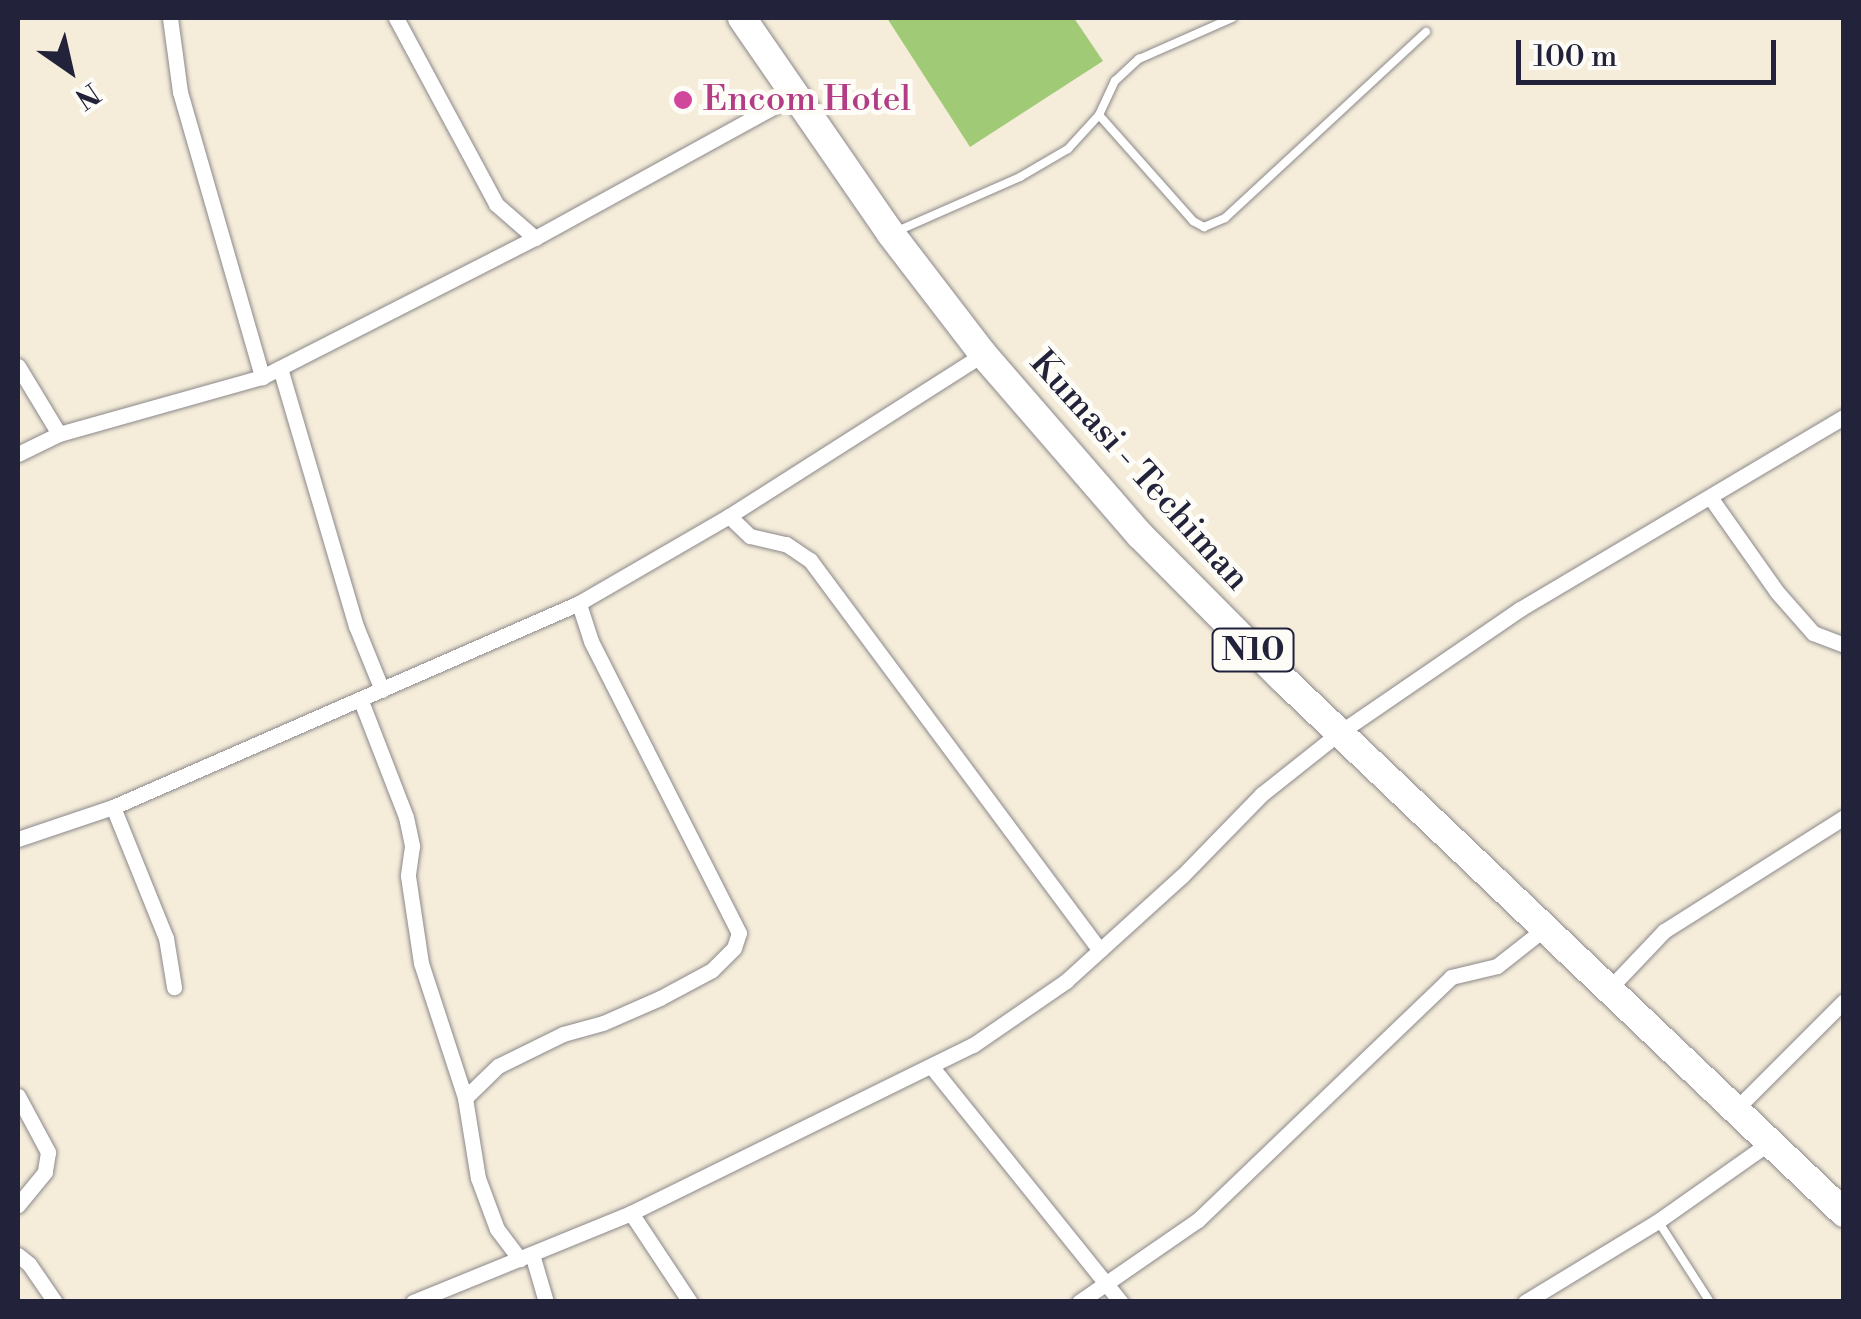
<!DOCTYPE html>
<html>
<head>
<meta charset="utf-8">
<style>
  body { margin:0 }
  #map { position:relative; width:1861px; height:1319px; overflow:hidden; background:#f5edda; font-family:"Libre Bodoni",serif }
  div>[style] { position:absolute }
  .green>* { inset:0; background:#a1ca76 }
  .roads { filter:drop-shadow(0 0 2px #8c888a) drop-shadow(0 0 2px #8c888a) }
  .lane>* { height:8px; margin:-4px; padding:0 4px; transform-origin:4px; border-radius:4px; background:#fff }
  .street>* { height:15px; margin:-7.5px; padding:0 7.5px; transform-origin:7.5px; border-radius:7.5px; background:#fff }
  .highway>* { height:28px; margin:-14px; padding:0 14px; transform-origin:14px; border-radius:14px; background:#fff }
  .dots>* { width:28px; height:28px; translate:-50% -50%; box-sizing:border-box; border:5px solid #fdfcf7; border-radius:50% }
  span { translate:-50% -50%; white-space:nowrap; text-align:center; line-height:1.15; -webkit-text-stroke:10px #fdfcf7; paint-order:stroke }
  .shield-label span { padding:2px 8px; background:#fdfcf7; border:2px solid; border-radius:8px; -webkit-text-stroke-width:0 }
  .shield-label { font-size:32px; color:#22223b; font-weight:700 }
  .hotel-label { font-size:35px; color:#b23c85 }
  .left { translate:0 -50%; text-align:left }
  .street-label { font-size:35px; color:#22223b }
  .frame { position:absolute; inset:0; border:20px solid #22223b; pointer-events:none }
  .north { position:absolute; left:20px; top:20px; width:100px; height:100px; -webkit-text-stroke:8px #fdfcf7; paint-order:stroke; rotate:146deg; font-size:28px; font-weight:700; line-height:40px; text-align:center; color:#22223b }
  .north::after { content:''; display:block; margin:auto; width:35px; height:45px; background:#22223b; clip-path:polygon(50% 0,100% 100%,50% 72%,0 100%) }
  .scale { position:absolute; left:1516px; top:40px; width:260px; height:45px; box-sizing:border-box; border:5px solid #22223b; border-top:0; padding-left:12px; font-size:30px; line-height:35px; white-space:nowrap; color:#22223b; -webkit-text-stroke:8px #fdfcf7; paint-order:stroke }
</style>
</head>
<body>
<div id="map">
  <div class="green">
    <div style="clip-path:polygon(887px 18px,1074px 18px,1103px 61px,970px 147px)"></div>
  </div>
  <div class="roads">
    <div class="lane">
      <div style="left:1099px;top:115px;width:142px;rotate:48.4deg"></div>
      <div style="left:1193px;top:221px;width:13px;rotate:29deg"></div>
      <div style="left:1204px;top:227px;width:23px;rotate:-23deg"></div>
      <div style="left:1225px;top:218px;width:274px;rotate:-42.8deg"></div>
      <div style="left:895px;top:232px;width:137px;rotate:-23.7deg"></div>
      <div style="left:1020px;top:177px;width:56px;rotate:-30.3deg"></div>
      <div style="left:1068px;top:149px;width:46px;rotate:-47.6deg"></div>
      <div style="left:1099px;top:115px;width:38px;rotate:-65deg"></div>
      <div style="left:1115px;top:81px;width:33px;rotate:-43deg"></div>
      <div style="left:1139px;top:59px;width:102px;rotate:-23.8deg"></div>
      <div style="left:1658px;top:1221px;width:96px;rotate:57.3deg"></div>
    </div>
    <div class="street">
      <div style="left:170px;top:18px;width:75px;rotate:82.3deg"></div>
      <div style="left:180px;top:92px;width:297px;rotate:73.9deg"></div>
      <div style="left:396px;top:18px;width:211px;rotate:61.7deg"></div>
      <div style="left:496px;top:204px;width:52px;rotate:41.1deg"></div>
      <div style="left:18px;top:366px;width:79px;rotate:58.9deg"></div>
      <div style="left:280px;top:368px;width:269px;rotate:73.6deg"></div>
      <div style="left:356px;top:626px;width:69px;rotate:67.9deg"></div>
      <div style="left:18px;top:454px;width:46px;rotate:-26deg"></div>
      <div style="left:59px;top:434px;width:211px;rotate:-15.7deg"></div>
      <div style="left:262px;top:377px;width:306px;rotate:-27deg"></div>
      <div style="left:535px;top:238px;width:297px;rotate:-28.8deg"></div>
      <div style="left:1710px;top:497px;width:116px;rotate:54.8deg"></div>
      <div style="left:1777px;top:592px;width:55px;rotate:48.7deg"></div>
      <div style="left:1813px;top:633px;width:33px;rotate:21deg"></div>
      <div style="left:729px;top:516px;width:29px;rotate:44deg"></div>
      <div style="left:750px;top:536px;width:37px;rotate:13deg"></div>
      <div style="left:786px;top:544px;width:29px;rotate:34deg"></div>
      <div style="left:810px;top:560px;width:486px;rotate:53.4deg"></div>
      <div style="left:361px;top:701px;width:124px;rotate:68.8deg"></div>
      <div style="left:406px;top:817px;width:30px;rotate:78deg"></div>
      <div style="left:412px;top:846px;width:30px;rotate:98deg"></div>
      <div style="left:408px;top:876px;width:88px;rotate:81.5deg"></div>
      <div style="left:421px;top:963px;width:142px;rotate:71.9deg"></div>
      <div style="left:465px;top:1098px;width:81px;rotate:80.8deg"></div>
      <div style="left:478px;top:1178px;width:54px;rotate:69.6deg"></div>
      <div style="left:497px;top:1229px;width:38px;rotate:53deg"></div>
      <div style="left:113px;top:807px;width:141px;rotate:68deg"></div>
      <div style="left:166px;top:938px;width:50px;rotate:80.7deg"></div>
      <div style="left:18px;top:839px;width:100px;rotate:-18.6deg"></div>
      <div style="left:113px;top:807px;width:509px;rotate:-23.64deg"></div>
      <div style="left:579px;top:603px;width:173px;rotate:-30.1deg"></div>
      <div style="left:729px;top:516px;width:301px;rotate:-32.5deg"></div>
      <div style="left:1608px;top:990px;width:81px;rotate:-46.5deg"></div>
      <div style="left:1664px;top:931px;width:213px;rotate:-32.3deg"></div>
      <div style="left:931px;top:1066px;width:303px;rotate:51.2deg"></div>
      <div style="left:18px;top:1096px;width:64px;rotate:61.8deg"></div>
      <div style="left:48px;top:1152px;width:20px;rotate:99deg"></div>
      <div style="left:45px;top:1172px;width:43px;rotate:129.3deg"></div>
      <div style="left:465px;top:1098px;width:46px;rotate:-44.1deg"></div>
      <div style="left:498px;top:1066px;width:72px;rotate:-26.2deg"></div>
      <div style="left:563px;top:1034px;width:41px;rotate:-15.4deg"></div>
      <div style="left:603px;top:1023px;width:62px;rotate:-23.7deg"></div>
      <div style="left:660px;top:998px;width:59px;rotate:-28.3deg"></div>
      <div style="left:712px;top:970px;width:31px;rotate:-45deg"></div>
      <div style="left:734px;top:948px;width:16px;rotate:-72deg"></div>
      <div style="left:739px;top:933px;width:327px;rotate:-116.9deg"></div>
      <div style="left:591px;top:641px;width:40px;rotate:-108deg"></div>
      <div style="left:1735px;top:1110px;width:154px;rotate:-45deg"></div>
      <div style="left:631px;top:1213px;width:107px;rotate:56.5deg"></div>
      <div style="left:532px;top:1254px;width:50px;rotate:73.7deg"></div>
      <div style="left:18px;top:1255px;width:14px;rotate:39deg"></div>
      <div style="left:29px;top:1264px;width:46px;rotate:55.6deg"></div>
      <div style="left:413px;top:1302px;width:235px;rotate:-22.2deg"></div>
      <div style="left:631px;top:1213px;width:381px;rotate:-26.2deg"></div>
      <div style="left:973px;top:1045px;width:113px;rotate:-34.5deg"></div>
      <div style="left:1066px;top:981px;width:156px;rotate:-42.2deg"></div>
      <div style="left:1182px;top:876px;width:115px;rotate:-45.7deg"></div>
      <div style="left:1262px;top:794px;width:98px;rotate:-38.4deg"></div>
      <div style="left:1339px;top:733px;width:219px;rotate:-34.4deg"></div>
      <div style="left:1520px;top:609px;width:377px;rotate:-30.7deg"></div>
      <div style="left:1079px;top:1302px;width:145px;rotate:-34.6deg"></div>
      <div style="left:1198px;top:1220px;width:351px;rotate:-43.8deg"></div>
      <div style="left:1451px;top:977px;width:47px;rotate:-13.4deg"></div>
      <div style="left:1497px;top:966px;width:60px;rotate:-38.2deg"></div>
      <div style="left:1525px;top:1302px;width:156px;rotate:-31.3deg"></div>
      <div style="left:1658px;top:1221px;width:136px;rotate:-35.1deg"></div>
    </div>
    <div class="highway">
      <div style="left:742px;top:18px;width:262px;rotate:55.4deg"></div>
      <div style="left:891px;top:234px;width:151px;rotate:52.5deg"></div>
      <div style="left:983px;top:354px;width:240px;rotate:49.1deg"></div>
      <div style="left:1140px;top:535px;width:202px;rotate:45.2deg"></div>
      <div style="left:1282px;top:678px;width:776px;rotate:43.59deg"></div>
    </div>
  </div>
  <div class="dots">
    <div style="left:683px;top:100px;background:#d1479c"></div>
  </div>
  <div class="shield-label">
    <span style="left:1253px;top:650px">N10</span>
  </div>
  <div class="hotel-label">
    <span class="left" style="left:703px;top:100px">Encom Hotel</span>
  </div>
  <div class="street-label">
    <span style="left:1139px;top:471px;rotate:48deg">Kumasi - Techiman</span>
  </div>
  <div class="frame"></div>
  <div class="north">N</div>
  <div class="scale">100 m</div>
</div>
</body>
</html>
